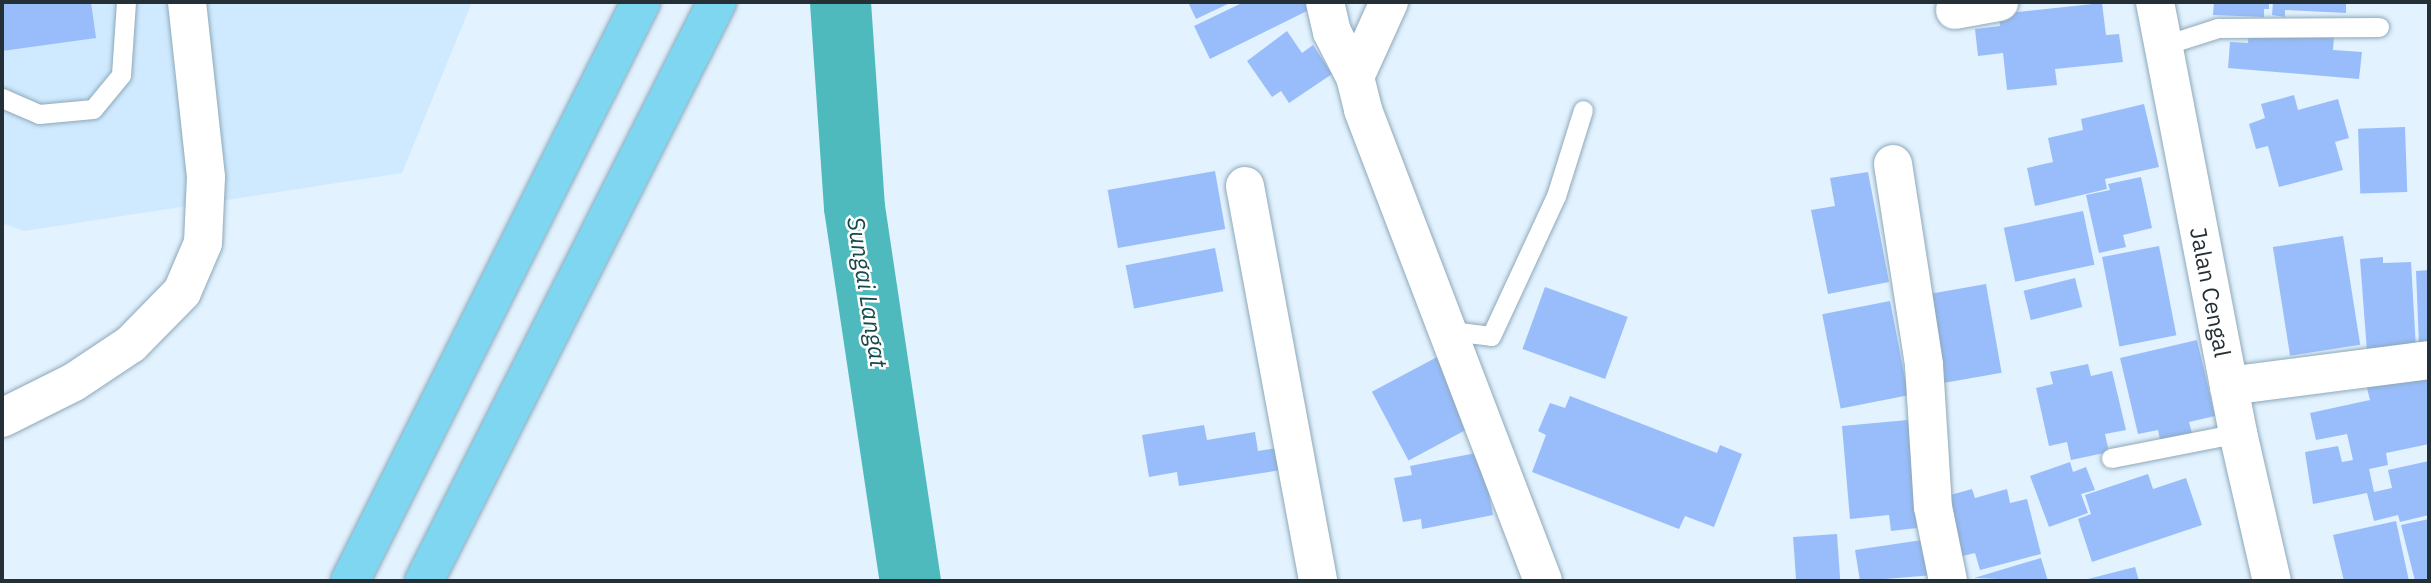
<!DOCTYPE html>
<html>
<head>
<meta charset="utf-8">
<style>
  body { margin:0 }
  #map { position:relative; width:2431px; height:583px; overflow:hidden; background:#e2f2fe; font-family:"IBM Plex Sans",sans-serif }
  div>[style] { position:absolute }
  .built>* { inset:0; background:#cfeafe }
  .river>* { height:61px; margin:-30.5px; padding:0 30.5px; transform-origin:30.5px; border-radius:30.5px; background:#4fbabd }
  .building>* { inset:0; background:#99bdfb; transform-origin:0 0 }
  .roads { filter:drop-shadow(0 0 2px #8ea8ba) drop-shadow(0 0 2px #8ea8ba) }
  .lane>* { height:19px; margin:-9.5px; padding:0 9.5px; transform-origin:9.5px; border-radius:9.5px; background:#fff }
  .street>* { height:38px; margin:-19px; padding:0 19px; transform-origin:19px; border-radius:19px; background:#fff }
  .highway>* { height:38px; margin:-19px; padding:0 19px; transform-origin:19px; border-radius:19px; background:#7ed6f0 }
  span { translate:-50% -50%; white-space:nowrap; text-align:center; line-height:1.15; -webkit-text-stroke:5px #fff; paint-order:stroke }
  .street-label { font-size:23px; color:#242f36 }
  .water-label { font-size:24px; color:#18484a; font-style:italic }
  .frame { position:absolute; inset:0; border:4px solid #242f36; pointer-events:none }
</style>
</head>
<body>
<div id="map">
  <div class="built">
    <div style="clip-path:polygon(2px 2px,472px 2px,402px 173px,24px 231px,2px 223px)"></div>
  </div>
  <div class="river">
    <div style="left:840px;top:2px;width:205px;rotate:86.1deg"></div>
    <div style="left:854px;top:207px;width:378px;rotate:81.5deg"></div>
  </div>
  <div class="building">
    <div style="clip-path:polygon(2px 2px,91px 2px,96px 38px,2px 51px)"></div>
    <div style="clip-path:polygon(1188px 2px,1232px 2px,1196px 19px)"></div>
    <div style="clip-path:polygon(1244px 2px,1308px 2px,1311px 9px,1210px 59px,1194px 26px)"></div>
    <div style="clip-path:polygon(2214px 2px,2269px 2px,2269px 9px,2264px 9px,2264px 17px,2213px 15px)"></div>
    <div style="clip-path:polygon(2273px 2px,2346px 2px,2346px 13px,2285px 10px,2285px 17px,2272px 15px)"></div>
    <div style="clip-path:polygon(2102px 3px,2106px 35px,2119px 34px,2123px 62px,2055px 69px,2057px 85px,2007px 90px,2003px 53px,1978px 56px,1975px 29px,2000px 26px,1999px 14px)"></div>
    <div style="clip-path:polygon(2249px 30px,2334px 36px,2333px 50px,2362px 52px,2359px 79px,2228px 68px,2230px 42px,2248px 43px)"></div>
    <div style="clip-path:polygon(1287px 31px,1302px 53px,1313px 45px,1332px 74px,1289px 103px,1281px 91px,1272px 97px,1247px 61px)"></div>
    <div style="clip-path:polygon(2294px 95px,2298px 110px,2338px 99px,2349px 138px,2335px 142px,2343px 170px,2279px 187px,2268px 146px,2256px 149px,2249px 124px,2265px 118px,2261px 104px)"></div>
    <div style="clip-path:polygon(2144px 104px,2159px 167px,2105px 179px,2107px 189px,2035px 206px,2027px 168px,2053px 162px,2048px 138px,2083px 130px,2081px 119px)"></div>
    <div style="left:2405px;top:127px;width:65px;height:47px;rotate:88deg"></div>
    <div style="left:1215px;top:171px;width:59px;height:109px;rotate:80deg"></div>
    <div style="clip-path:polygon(1868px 172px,1889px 282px,1828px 294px,1811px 210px,1835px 206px,1830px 178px)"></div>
    <div style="clip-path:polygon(2141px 177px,2152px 228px,2123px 235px,2126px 247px,2099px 253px,2086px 195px,2110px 190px,2108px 184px)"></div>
    <div style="left:2083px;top:211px;width:55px;height:81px;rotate:78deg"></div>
    <div style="left:2343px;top:236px;width:110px;height:71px;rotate:81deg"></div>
    <div style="left:2159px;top:246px;width:91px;height:58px;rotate:79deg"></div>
    <div style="left:1215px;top:248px;width:44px;height:91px;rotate:79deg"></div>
    <div style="clip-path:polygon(2383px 257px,2383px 263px,2411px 262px,2416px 349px,2367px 352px,2360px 259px)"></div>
    <div style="clip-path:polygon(2429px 270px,2429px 345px,2419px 345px,2416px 271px)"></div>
    <div style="left:2075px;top:278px;width:30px;height:53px;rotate:76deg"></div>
    <div style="left:1986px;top:284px;width:90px;height:62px;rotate:80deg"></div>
    <div style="left:1545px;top:287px;width:88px;height:66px;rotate:20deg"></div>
    <div style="left:1890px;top:301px;width:96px;height:69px;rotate:79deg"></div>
    <div style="clip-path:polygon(2197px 340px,2215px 416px,2189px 422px,2193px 437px,2161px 444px,2158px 430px,2138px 434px,2120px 358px)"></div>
    <div style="left:1439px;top:356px;width:78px;height:76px;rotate:62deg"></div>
    <div style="clip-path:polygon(2088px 364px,2091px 376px,2112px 371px,2126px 430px,2105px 434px,2109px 452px,2071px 460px,2067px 442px,2049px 446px,2036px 388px,2053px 384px,2050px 372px)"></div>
    <div style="clip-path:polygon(2429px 371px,2429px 444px,2386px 453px,2388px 465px,2369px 469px,2374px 492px,2392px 488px,2388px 470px,2429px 461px,2429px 515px,2400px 522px,2398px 515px,2374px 521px,2367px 493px,2313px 504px,2305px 452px,2338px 446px,2342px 462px,2353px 460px,2347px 434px,2316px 440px,2310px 413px,2370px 400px,2366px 384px)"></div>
    <div style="clip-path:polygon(1570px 396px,1717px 453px,1720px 445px,1742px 454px,1714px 527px,1685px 516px,1679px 529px,1532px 472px,1546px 435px,1538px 431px,1550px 403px,1565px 408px)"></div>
    <div style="clip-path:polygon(1908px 420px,1917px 528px,1891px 531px,1889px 515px,1850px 519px,1842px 426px)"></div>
    <div style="clip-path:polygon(1204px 425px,1207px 440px,1255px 432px,1258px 451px,1277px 448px,1281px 470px,1179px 486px,1177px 472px,1149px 477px,1142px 435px)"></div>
    <div style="clip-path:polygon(1481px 452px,1493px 515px,1422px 529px,1421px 519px,1403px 522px,1394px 478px,1412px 475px,1410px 466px)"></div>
    <div style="clip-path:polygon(2070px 462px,2073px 472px,2086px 467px,2095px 490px,2081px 494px,2088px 513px,2049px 527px,2030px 476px)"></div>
    <div style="clip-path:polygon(2148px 474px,2153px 489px,2186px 478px,2202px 525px,2092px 562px,2078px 519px,2091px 514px,2085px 495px)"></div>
    <div style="clip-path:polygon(1972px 489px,1975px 498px,2007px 489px,2010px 503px,2027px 499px,2041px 554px,1980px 570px,1975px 553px,1950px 559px,1943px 497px)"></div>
    <div style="clip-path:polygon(2429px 519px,2429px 581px,2415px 581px,2401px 525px)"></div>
    <div style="clip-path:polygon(2396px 521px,2409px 581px,2344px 581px,2333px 535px)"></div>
    <div style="left:1837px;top:534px;width:47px;height:44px;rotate:86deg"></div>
    <div style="clip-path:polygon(1929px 539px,1934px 575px,1860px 581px,1855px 550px)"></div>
    <div style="clip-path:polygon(2041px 558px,2048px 581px,1974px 578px)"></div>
    <div style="clip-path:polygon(2135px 567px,2139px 581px,2084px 581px,2084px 580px)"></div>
  </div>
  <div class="roads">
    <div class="lane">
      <div style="left:2165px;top:45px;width:56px;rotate:-17.8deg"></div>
      <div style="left:2218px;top:28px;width:161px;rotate:-0.4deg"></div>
      <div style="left:2px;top:98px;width:40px;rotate:23.4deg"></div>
      <div style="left:39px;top:114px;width:54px;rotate:-5.3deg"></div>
      <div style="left:93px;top:109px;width:44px;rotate:-50.5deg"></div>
      <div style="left:121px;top:75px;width:73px;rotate:-86.1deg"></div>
      <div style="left:1451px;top:331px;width:40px;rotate:7.1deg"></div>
      <div style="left:1491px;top:336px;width:154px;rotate:-65.1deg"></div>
      <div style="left:1556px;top:196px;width:90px;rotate:-72.6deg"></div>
      <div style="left:2111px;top:458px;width:129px;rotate:-11.1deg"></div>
    </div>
    <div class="street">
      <div style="left:1325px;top:2px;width:31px;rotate:77deg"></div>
      <div style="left:1332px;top:32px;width:51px;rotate:62.9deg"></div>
      <div style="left:1389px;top:2px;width:82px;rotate:114.4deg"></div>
      <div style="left:1355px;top:77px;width:34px;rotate:76deg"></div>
      <div style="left:1363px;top:110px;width:504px;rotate:69.08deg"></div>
      <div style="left:2155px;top:2px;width:439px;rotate:79.1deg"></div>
      <div style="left:2238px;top:433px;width:152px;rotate:77.1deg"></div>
      <div style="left:1955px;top:10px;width:45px;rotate:-10.3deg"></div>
      <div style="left:1893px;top:164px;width:203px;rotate:81.2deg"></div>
      <div style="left:1924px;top:365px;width:142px;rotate:86.4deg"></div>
      <div style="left:1933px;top:507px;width:76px;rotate:78.5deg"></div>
      <div style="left:1245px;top:186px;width:402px;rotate:79.5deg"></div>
      <div style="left:2229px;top:386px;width:202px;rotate:-7.4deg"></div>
      <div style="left:2px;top:418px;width:80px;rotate:-26.6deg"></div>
      <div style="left:74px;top:382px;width:69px;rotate:-33.7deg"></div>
      <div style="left:131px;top:344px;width:73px;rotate:-45.6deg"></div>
      <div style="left:182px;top:292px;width:53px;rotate:-66.8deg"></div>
      <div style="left:203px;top:243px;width:66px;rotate:-87.4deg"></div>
      <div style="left:206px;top:177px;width:176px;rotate:-96.2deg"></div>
    </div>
    <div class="highway">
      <div style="left:350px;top:581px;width:648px;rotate:-63.32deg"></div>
      <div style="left:424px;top:581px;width:649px;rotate:-63.16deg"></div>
    </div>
  </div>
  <div class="street-label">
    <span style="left:2211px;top:292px;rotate:79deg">Jalan Cengal</span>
  </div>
  <div class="water-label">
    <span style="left:867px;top:292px;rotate:81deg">Sungai Langat</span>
  </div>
  <div class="frame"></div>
</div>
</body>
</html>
